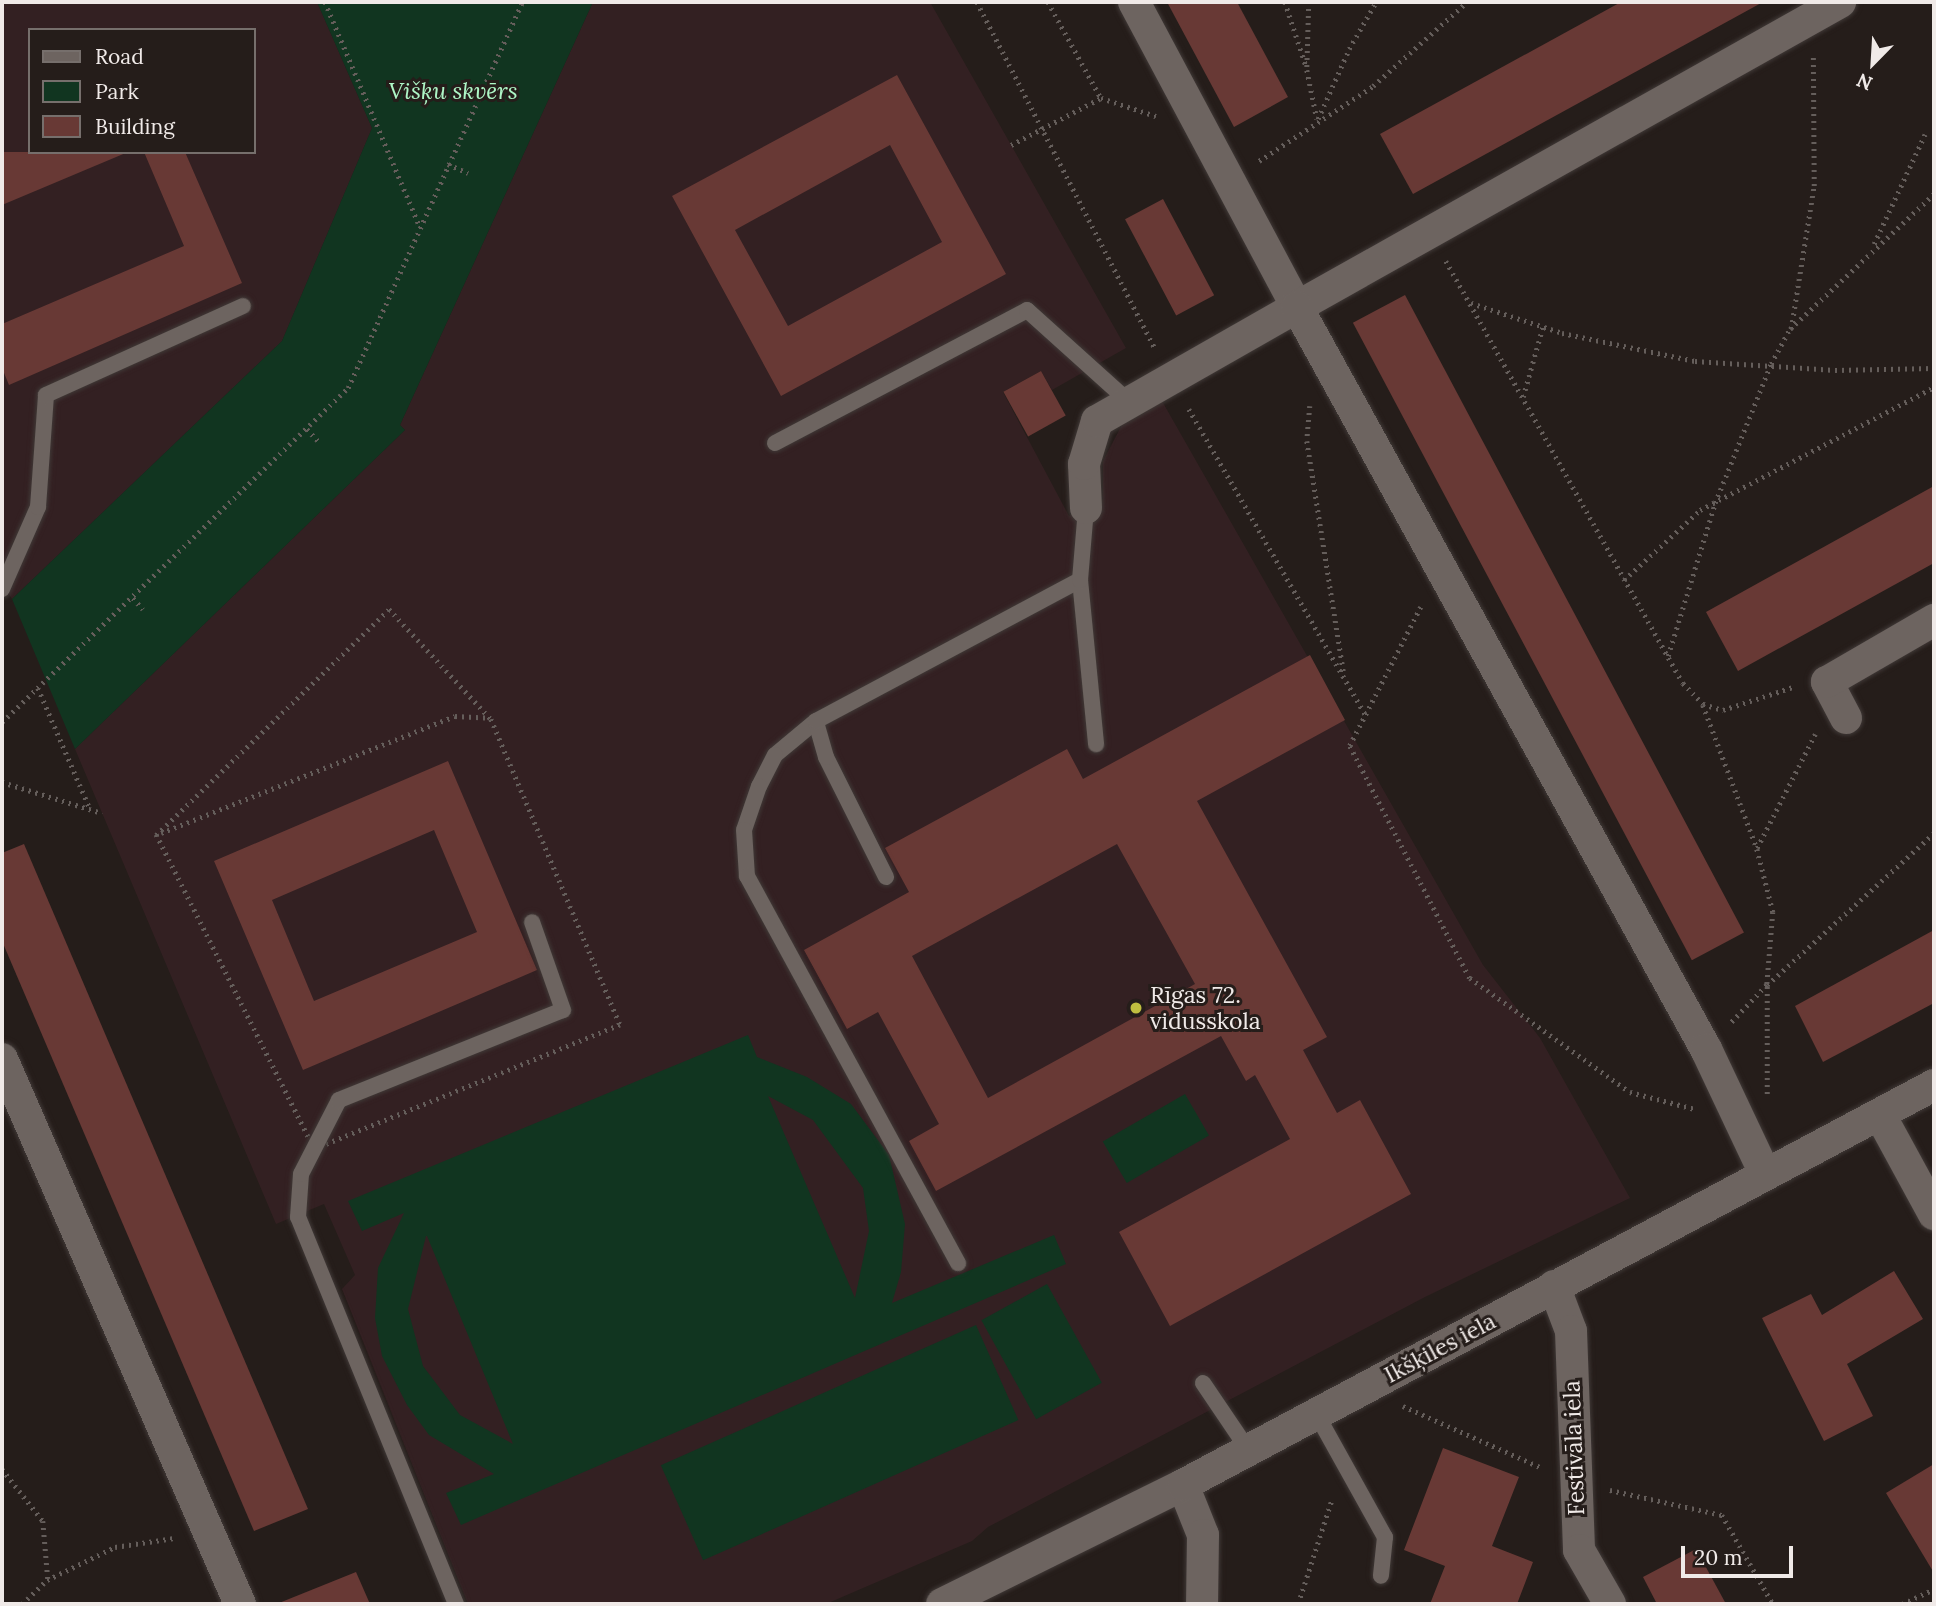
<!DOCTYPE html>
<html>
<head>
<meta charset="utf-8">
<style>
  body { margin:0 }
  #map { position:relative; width:1936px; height:1606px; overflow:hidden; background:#251d1a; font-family:Lora,serif }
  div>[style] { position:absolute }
  .education>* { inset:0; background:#332022 }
  .green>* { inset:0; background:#113520; transform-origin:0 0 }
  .building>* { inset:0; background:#683935; transform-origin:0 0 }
  .path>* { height:4.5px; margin-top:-2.25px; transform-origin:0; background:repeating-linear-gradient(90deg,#655e5b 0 2px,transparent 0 7px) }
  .roads { filter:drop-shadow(0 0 2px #403937) drop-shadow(0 0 2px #403937) }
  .lane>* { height:16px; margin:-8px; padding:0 8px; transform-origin:8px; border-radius:8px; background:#6d6460 }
  .street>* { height:32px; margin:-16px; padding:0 16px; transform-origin:16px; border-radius:16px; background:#6d6460 }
  .dots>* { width:19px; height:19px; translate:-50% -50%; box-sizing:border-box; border:4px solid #251d1a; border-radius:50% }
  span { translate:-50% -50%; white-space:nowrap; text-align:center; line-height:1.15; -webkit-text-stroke:6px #251d1a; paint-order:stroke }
  .park-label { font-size:23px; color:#aef6c6; font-style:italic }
  .poi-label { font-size:23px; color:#f0eae8 }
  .left { translate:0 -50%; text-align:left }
  .street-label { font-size:23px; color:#f0eae8 }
  .frame { position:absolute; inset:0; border:4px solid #f0eae8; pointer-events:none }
  .legend { position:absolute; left:28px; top:28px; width:228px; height:126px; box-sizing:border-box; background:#251d1a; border:2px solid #766f6c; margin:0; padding:9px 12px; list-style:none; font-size:21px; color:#f0eae8 }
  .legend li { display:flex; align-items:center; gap:14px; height:35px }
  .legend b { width:35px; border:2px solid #766f6c }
  .north { position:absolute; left:1838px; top:28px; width:70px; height:70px; -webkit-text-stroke:5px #251d1a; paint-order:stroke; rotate:204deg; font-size:19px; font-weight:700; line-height:28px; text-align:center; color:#f0eae8 }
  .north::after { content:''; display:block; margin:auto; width:24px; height:32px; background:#f0eae8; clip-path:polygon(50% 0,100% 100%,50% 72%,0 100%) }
  .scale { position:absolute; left:1681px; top:1546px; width:112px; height:32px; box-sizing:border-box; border:4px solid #f0eae8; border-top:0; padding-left:9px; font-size:21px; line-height:24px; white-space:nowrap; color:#f0eae8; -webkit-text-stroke:5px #251d1a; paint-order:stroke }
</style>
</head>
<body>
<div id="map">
  <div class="education">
    <div style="clip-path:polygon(evenodd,2px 2px,317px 2px,372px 128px,282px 341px,12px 599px,2px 583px,2px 2px,30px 30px,254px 30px,254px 152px,30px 152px,30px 30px)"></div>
    <div style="clip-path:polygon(593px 2px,930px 2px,1126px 348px,1052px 390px,1041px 371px,1003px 392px,1069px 516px,1103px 499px,1103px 461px,1124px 421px,1162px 401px,1483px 965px,1540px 1038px,1630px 1198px,1425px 1297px,988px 1527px,972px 1541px,826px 1604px,468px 1604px,342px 1289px,355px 1275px,324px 1204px,276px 1224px,75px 749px,405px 430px,400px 425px)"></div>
  </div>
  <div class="green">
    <div style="clip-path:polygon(317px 2px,593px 2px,400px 425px,405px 430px,75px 749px,12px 599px,282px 341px,372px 128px)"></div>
    <div style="clip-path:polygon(evenodd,748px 1035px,757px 1057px,807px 1077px,851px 1104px,889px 1155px,905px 1224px,901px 1272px,892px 1303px,1054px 1235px,1066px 1264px,461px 1525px,446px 1493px,494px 1474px,429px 1435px,407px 1405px,382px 1356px,375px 1318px,378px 1268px,404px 1213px,362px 1231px,348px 1201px,748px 1035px,768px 1096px,813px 1120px,863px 1188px,869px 1231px,855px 1298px,768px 1096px,748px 1035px,426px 1236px,427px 1236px,513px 1444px,460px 1415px,423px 1366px,408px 1309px,426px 1236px)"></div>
    <div style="left:1185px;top:1094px;width:48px;height:95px;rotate:60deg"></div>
    <div style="left:1047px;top:1284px;width:113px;height:75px;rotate:61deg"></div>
    <div style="left:976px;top:1325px;width:104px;height:345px;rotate:66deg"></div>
  </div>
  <div class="building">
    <div style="clip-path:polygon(1167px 2px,1237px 2px,1288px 97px,1234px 127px)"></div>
    <div style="clip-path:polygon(1621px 2px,1763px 2px,1413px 194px,1380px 134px)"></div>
    <div style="clip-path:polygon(evenodd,897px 75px,1006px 274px,781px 396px,672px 196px,897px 75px,890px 145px,942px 242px,788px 326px,735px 230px,890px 145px)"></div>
    <div style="clip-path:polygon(2px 152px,128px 152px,2px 205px)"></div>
    <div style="clip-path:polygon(144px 152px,185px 152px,242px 283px,9px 385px,2px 368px,2px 324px,184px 246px)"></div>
    <div style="left:1163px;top:199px;width:109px;height:43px;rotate:62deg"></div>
    <div style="left:1405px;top:295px;width:722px;height:59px;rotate:62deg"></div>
    <div style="left:1041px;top:371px;width:51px;height:43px;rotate:61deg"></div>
    <div style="clip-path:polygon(1934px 486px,1934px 563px,1738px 671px,1706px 612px)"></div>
    <div style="clip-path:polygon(evenodd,1310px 655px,1345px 720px,1197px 801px,1327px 1037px,1303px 1050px,1337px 1113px,1360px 1100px,1411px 1194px,1170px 1326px,1119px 1232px,1290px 1139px,1255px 1075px,1246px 1081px,1221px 1036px,936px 1191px,909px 1141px,939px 1124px,878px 1012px,847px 1029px,804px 950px,909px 892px,885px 848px,1067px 749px,1083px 779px,1310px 655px,1117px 844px,1195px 984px,988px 1098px,912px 956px,1117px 844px)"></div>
    <div style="clip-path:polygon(evenodd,448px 761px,537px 970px,303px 1070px,214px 861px,448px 761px,434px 830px,477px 932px,314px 1001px,272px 900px,434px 830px)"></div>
    <div style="clip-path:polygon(24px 844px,308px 1509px,254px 1531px,2px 941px,2px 853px)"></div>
    <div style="clip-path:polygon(1934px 930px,1934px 1003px,1823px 1062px,1795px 1006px)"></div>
    <div style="clip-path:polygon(1894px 1271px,1923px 1319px,1847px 1364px,1873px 1416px,1824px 1441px,1762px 1318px,1811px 1294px,1822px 1315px)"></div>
    <div style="clip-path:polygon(1443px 1448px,1519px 1477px,1492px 1546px,1533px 1562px,1517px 1604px,1430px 1604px,1445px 1566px,1404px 1550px)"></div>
    <div style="clip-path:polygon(1934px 1464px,1934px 1573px,1886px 1493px)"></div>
    <div style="clip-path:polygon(1696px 1549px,1726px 1604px,1657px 1604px,1643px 1577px)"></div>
    <div style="clip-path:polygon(356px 1572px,370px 1604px,279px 1604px,279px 1603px)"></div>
  </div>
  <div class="path">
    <div style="left:325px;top:2px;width:244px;rotate:67.1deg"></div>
    <div style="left:977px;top:2px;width:391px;rotate:62.8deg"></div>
    <div style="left:1048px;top:2px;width:110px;rotate:61.1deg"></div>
    <div style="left:1101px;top:98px;width:58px;rotate:18.1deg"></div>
    <div style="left:1285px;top:2px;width:67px;rotate:71.8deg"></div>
    <div style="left:1309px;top:2px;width:68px;rotate:91.7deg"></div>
    <div style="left:1307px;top:70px;width:50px;rotate:78.5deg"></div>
    <div style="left:1318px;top:119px;width:77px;rotate:-66.1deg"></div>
    <div style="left:1349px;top:49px;width:54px;rotate:-60.1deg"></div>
    <div style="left:1011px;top:145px;width:102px;rotate:-27.6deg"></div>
    <div style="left:1259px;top:161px;width:136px;rotate:-33.3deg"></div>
    <div style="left:1373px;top:86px;width:126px;rotate:-41.8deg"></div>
    <div style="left:448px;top:164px;width:22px;rotate:24deg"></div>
    <div style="left:1874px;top:244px;width:121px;rotate:-65.1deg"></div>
    <div style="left:1446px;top:261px;width:484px;rotate:60.7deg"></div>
    <div style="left:1683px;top:683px;width:29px;rotate:46deg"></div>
    <div style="left:1703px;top:704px;width:21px;rotate:17deg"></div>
    <div style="left:1723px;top:710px;width:74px;rotate:-18.2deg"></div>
    <div style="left:1471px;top:303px;width:96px;rotate:18.2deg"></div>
    <div style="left:1562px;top:333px;width:136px;rotate:11.9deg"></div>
    <div style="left:1695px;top:361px;width:140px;rotate:3.7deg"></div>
    <div style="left:1835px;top:370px;width:99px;rotate:-1.2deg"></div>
    <div style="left:1791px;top:329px;width:145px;rotate:-80.9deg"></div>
    <div style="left:1814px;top:186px;width:130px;rotate:-90.4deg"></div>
    <div style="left:1523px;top:397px;width:74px;rotate:-74.3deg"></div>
    <div style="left:1310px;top:406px;width:35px;rotate:95deg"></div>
    <div style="left:1307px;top:441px;width:236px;rotate:81deg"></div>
    <div style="left:1189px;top:409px;width:354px;rotate:60deg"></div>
    <div style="left:307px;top:429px;width:16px;rotate:47deg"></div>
    <div style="left:1624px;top:580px;width:103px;rotate:-42.6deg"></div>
    <div style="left:1700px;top:510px;width:264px;rotate:-27.7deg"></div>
    <div style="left:133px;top:598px;width:15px;rotate:48deg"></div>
    <div style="left:1421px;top:607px;width:156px;rotate:117.1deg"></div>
    <div style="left:1350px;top:746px;width:261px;rotate:62.7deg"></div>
    <div style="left:1470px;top:978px;width:196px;rotate:35.5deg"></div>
    <div style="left:1630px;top:1092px;width:67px;rotate:14.7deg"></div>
    <div style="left:389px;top:609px;width:150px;rotate:47.2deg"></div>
    <div style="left:491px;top:719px;width:332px;rotate:67.1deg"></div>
    <div style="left:620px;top:1025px;width:330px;rotate:157.9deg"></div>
    <div style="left:314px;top:1149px;width:352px;rotate:-116.7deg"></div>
    <div style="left:156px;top:835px;width:325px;rotate:-44.1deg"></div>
    <div style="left:1668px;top:656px;width:160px;rotate:-72.9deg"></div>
    <div style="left:1715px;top:503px;width:150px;rotate:-68.1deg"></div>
    <div style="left:1771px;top:364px;width:40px;rotate:-62deg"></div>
    <div style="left:1790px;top:329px;width:197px;rotate:-43.2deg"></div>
    <div style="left:38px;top:688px;width:132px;rotate:66.7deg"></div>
    <div style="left:1703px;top:705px;width:154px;rotate:69.4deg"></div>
    <div style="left:1757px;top:849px;width:65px;rotate:75.7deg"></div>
    <div style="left:1773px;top:912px;width:73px;rotate:94.7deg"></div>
    <div style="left:1767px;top:985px;width:52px;rotate:133.5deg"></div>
    <div style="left:2px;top:722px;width:481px;rotate:-44deg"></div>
    <div style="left:348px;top:388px;width:423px;rotate:-65.7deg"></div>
    <div style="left:2px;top:782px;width:105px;rotate:17.2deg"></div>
    <div style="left:161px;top:833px;width:316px;rotate:-21.7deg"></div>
    <div style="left:455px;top:716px;width:35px;rotate:3deg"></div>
    <div style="left:1757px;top:848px;width:128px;rotate:-63deg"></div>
    <div style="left:1767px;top:1094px;width:109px;rotate:-90deg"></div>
    <div style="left:1767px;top:985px;width:226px;rotate:-42.3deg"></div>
    <div style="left:1403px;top:1406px;width:152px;rotate:24deg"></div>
    <div style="left:2px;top:1469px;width:66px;rotate:51.7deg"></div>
    <div style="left:43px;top:1521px;width:58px;rotate:85.1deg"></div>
    <div style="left:1610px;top:1490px;width:115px;rotate:12.6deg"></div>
    <div style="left:1722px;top:1515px;width:103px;rotate:60.2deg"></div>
    <div style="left:22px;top:1604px;width:35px;rotate:-44deg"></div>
    <div style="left:47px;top:1580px;width:76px;rotate:-25.9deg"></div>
    <div style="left:115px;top:1547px;width:60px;rotate:-8.7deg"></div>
    <div style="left:1298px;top:1604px;width:110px;rotate:-72.1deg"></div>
    <div style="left:1902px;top:1604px;width:35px;rotate:-25deg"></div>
  </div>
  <div class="roads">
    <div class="lane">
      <div style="left:775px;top:443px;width:285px;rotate:-27.8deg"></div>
      <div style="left:1027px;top:310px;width:136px;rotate:42deg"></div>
      <div style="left:1080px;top:580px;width:165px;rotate:84.4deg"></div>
      <div style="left:2px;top:589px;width:90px;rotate:-66.3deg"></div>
      <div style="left:38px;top:507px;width:112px;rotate:-85.9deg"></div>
      <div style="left:46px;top:395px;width:216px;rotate:-24.3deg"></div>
      <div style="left:816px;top:721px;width:53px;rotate:140.3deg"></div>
      <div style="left:775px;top:755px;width:35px;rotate:117deg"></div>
      <div style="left:759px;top:786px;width:46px;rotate:108.8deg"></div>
      <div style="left:744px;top:830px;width:46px;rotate:86.3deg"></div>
      <div style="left:747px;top:876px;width:441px;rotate:61.4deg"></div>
      <div style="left:886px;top:877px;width:134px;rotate:-116.6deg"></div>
      <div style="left:826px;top:757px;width:37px;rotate:-106deg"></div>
      <div style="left:816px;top:721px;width:299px;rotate:-28.1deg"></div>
      <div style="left:1080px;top:580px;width:72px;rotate:-85.2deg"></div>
      <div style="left:1203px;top:1383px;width:82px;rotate:55.9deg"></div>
      <div style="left:1317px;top:1415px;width:140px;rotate:60.9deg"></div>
      <div style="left:1385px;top:1537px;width:39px;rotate:96deg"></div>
      <div style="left:456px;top:1604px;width:418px;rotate:-112.2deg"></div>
      <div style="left:298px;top:1217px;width:43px;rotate:-86deg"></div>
      <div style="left:301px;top:1174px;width:83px;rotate:-62.8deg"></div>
      <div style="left:339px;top:1100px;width:241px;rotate:-21.9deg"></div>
      <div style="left:563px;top:1010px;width:93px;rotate:-109.4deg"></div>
    </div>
    <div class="street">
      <div style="left:1134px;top:2px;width:346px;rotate:61.9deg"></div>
      <div style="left:1297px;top:307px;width:623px;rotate:-29.32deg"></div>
      <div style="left:1086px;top:508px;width:44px;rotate:-92.6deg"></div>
      <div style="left:1084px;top:464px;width:45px;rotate:-73.2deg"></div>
      <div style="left:1097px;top:421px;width:230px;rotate:-29.7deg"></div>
      <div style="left:1297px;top:307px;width:847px;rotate:61.14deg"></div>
      <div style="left:1706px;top:1049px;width:138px;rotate:64.7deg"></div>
      <div style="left:1846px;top:718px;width:41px;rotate:-117.8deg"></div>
      <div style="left:1827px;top:682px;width:124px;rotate:-30.1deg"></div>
      <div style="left:2px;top:1059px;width:595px;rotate:66.41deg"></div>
      <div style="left:1880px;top:1115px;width:113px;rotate:61.4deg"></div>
      <div style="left:1554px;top:1286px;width:48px;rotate:69.3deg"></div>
      <div style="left:1571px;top:1331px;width:219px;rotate:87.9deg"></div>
      <div style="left:1579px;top:1550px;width:62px;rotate:60.1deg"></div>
      <div style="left:1183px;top:1485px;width:54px;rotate:68.2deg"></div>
      <div style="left:1203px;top:1535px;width:69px;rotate:90.8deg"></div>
      <div style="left:942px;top:1604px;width:269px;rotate:-26.3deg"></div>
      <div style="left:1183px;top:1485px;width:851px;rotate:-28.04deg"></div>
    </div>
  </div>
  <div class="dots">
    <div style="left:1136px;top:1008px;background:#c0be40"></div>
  </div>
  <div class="park-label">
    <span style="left:453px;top:91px">Višķu skvērs</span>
  </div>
  <div class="poi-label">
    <span class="left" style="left:1150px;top:1008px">Rīgas 72.<br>vidusskola</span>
  </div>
  <div class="street-label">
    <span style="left:1440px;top:1348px;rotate:-28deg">Ikšķiles iela</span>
    <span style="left:1574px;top:1448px;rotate:-92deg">Festivāla iela</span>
  </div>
  <div class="frame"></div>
  <ul class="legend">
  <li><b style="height:9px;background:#6d6460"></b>Road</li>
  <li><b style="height:19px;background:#113520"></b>Park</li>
  <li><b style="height:19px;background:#683935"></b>Building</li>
  </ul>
  <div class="north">N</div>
  <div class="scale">20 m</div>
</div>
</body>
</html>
